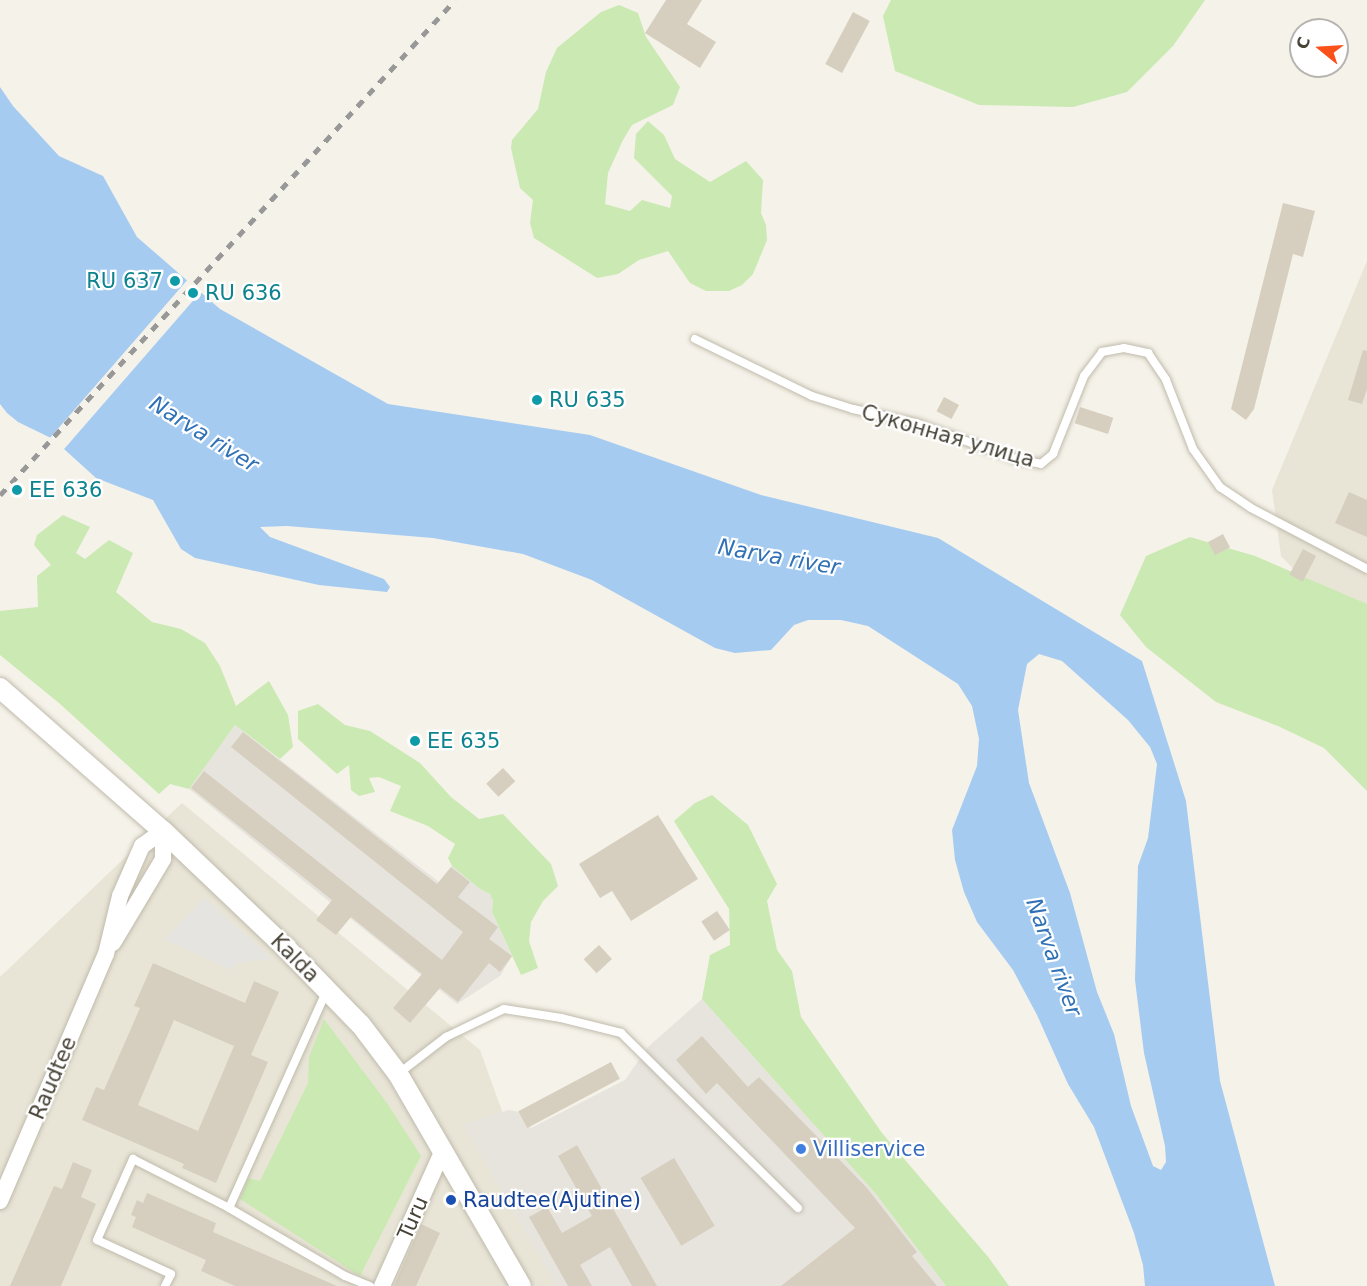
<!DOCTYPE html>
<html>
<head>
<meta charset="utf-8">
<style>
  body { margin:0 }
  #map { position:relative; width:1367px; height:1286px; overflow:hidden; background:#f5f2e9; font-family:"DejaVu Sans",sans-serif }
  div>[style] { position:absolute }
  .residential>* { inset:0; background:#e8e5d7 }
  .industrial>* { inset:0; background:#e7e4de }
  .green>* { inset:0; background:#cbe9b2 }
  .parking>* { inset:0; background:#e6e4e1 }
  .water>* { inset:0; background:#a6cbf1 }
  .pier>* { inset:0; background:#f5f2e9; transform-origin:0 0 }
  .building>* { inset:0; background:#d6cfbf; transform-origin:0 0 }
  .roads { filter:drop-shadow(0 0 2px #c0bbac) drop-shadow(0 0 2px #c0bbac) }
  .service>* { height:8px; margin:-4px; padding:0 4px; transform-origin:4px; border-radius:4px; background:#fff }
  .minor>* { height:16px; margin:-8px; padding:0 8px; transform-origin:8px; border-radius:8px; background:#fff }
  .tertiary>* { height:20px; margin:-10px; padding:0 10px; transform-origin:10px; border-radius:10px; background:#fff }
  .rail>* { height:4.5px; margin-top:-2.25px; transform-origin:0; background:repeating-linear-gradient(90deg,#989898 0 8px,transparent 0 16px) }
  .dots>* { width:16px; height:16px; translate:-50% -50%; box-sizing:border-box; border:3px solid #fff; border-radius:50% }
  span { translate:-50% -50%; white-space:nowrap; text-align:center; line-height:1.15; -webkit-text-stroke:4.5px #fff; paint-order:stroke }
  .culture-label { font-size:21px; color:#0d838f }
  .right { translate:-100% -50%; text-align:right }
  .left { translate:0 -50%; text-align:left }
  .street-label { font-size:21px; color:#484337 }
  .shop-label { font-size:21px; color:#366cbe }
  .transit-label { font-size:21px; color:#164399 }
  .water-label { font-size:22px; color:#3071b5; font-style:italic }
  .north { position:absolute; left:1289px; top:18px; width:60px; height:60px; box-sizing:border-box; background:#fff; border:2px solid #b6b4af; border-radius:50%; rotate:288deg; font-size:16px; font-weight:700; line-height:24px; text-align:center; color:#484337 }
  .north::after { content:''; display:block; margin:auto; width:21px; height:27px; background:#fa511b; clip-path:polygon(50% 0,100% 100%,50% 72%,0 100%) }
</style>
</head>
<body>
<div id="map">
  <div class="residential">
    <div style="clip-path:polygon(1367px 261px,1367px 645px,1281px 556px,1272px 490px)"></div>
    <div style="clip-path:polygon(182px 803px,480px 1050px,565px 1286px,0 1286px,0 977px)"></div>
  </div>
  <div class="industrial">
    <div style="clip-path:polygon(235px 725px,439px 882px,452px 866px,480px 889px,490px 894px,493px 901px,492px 912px,512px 956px,500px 976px,457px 1004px,189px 789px)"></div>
    <div style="clip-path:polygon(702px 999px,875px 1193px,946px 1286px,556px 1286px,463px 1124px,509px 1110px,519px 1112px,531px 1128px,625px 1080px,648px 1047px)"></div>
  </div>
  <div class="green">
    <div style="clip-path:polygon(891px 0,1205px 0,1173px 46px,1127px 92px,1073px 107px,979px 105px,895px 71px,883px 16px)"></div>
    <div style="clip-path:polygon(619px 5px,638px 13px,646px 37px,680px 87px,673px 105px,632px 125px,623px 140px,608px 173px,605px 204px,630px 211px,642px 200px,670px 208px,672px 196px,634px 158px,636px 134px,648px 121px,664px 135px,675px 159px,710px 182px,746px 161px,763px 180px,761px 213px,766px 225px,767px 240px,753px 274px,742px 285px,729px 291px,706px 291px,690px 283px,668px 251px,639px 260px,618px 274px,597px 278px,534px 238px,530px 223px,533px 200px,520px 188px,511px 148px,512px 140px,538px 109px,546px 72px,557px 48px,601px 12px)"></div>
    <div style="clip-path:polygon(63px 515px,90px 527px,76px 553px,85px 559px,109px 540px,133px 553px,116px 592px,152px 622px,181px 629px,205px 643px,220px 666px,236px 706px,269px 681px,288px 715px,293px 747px,280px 759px,235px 725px,189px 789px,170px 784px,159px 794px,59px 703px,0 655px,0 611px,38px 607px,37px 576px,51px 565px,34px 545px,37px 535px)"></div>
    <div style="clip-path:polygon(1190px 537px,1255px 556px,1367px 604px,1367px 791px,1324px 748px,1278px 726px,1216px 702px,1146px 647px,1120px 615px,1146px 556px)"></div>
    <div style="clip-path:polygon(318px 704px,345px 725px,370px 731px,420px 763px,451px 797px,479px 819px,503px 814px,551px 864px,558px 886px,543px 901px,531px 922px,529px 941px,538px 968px,521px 975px,492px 912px,493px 901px,490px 894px,480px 889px,452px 866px,448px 858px,455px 844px,428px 826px,390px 811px,401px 786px,379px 777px,369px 778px,375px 792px,359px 796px,351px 790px,349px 765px,337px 774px,298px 739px,298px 711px)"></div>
    <div style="clip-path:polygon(712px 795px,748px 825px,777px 884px,767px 901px,777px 950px,792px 971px,801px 1017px,882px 1133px,989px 1258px,1009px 1286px,946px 1286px,875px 1193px,702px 999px,710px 955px,730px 945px,729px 909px,674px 821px,695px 803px)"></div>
    <div style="clip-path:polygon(324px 1019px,387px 1103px,421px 1156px,360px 1276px,240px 1199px,248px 1178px,260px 1181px,308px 1083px,309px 1057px)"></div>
  </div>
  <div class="parking">
    <div style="clip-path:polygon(204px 898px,264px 951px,271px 959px,241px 962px,235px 964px,231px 970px,165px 939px)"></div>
  </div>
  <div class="water">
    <div style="clip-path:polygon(evenodd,0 87px,13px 106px,59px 156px,103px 176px,137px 237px,220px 309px,388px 404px,590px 435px,761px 495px,938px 538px,1142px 661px,1186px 801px,1220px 1081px,1275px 1286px,1145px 1286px,1143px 1265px,1134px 1233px,1094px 1127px,1068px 1084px,1037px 1015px,1013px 970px,977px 922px,964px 892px,955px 860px,952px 830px,977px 766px,979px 739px,972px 706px,958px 684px,868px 626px,841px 620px,808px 620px,794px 625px,771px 650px,735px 653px,715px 648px,592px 580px,523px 554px,433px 538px,287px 526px,260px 527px,270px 537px,384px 579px,390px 587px,387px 592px,319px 585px,195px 558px,181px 549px,153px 500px,96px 478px,53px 439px,18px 422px,7px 413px,0 404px,0 87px,1039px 654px,1062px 661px,1128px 720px,1150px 747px,1157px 764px,1148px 838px,1138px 866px,1135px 980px,1144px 1053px,1165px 1146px,1166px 1162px,1161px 1170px,1153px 1166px,1131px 1106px,1114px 1034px,1097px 992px,1070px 893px,1029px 783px,1018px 710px,1027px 664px,1039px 654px)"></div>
  </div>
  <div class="pier">
    <div style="left:189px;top:278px;width:18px;height:215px;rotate:41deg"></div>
  </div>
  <div class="building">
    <div style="clip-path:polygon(666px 0,702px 0,687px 24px,716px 42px,700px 68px,645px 33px)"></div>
    <div style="left:853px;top:12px;width:19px;height:59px;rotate:28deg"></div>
    <div style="clip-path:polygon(1283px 203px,1315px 211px,1303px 257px,1293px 254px,1254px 409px,1246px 420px,1231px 409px)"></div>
    <div style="clip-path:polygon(1363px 350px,1367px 351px,1367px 389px,1362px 404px,1348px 400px)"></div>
    <div style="left:944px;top:397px;width:17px;height:16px;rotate:28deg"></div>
    <div style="left:1080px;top:407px;width:35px;height:17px;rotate:18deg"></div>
    <div style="clip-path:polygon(1349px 492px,1367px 500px,1367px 537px,1335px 523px)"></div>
    <div style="left:1223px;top:534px;width:15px;height:17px;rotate:62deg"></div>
    <div style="left:1303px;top:549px;width:15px;height:29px;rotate:28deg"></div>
    <div style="clip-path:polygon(243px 732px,437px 884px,451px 867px,470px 882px,458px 897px,498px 927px,489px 939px,512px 956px,500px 972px,489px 963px,458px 1002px,440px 988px,410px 1023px,393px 1008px,422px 974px,351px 917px,336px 935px,316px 920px,332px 900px,191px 788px,204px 771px,442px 960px,463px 932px,231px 747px)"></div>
    <div style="left:503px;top:768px;width:18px;height:23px;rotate:47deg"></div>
    <div style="clip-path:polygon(658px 815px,698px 879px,631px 921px,612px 891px,600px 898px,579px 864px)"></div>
    <div style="left:717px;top:911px;width:23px;height:19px;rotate:56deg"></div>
    <div style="left:599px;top:945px;width:19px;height:21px;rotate:47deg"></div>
    <div style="clip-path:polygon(evenodd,153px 963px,245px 1003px,254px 981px,279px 992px,251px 1055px,268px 1062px,216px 1183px,182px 1168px,184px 1164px,82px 1120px,96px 1087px,104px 1090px,140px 1008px,134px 1006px,153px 963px,174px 1020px,234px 1046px,198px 1131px,138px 1105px,174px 1020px)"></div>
    <div style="clip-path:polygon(702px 1036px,748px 1087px,759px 1077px,867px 1188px,917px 1252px,912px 1256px,937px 1286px,781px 1286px,855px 1228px,717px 1083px,706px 1094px,676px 1060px)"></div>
    <div style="left:611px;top:1062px;width:19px;height:105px;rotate:62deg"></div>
    <div style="clip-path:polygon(577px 1145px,657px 1286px,632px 1286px,610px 1247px,580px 1265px,592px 1286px,568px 1286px,529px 1217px,547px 1207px,562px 1233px,592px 1216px,558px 1156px)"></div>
    <div style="left:674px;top:1158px;width:79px;height:39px;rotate:59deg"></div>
    <div style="clip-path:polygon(73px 1162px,92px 1170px,81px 1197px,96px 1204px,61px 1286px,10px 1286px,54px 1186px,62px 1189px)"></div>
    <div style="clip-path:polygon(147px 1193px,216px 1223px,213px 1232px,337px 1286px,235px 1286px,201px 1271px,206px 1260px,132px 1227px,136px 1217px,131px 1215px,137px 1200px,143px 1203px)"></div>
    <div style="clip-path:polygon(421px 1224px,440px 1233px,416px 1286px,394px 1286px)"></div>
  </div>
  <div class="roads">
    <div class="service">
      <div style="left:695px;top:339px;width:130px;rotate:26deg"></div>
      <div style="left:812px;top:396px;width:43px;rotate:17.6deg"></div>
      <div style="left:853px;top:409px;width:65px;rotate:12.5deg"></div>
      <div style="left:916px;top:423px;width:106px;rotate:19.8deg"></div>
      <div style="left:1016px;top:459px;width:25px;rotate:11deg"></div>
      <div style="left:1041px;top:464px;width:16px;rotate:-40deg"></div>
      <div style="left:1053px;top:454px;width:84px;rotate:-68.3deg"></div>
      <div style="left:1084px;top:376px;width:30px;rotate:-53deg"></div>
      <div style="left:1102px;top:352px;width:22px;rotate:-10deg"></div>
      <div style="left:1124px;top:348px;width:25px;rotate:12deg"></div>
      <div style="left:1148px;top:353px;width:32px;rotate:56deg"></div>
      <div style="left:1166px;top:380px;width:74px;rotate:68.6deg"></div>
      <div style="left:1193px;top:449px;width:47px;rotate:54.6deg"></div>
      <div style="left:1220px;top:487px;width:37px;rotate:34deg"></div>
      <div style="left:1251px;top:508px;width:131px;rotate:27.7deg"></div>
      <div style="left:327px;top:990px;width:239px;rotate:114.2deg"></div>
      <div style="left:229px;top:1208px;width:134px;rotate:30.4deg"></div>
      <div style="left:345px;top:1276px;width:27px;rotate:22deg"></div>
      <div style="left:398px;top:1074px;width:61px;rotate:-37.6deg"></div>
      <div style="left:446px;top:1037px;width:64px;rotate:-25.8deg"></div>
      <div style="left:504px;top:1009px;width:58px;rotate:9deg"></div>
      <div style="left:561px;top:1018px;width:62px;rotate:14deg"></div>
      <div style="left:621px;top:1033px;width:249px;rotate:44.7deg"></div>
      <div style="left:165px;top:1286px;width:13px;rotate:-63deg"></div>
      <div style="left:171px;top:1274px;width:81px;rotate:-155.3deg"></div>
      <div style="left:97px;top:1240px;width:89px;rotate:-66deg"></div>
      <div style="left:133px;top:1159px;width:108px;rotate:27deg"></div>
    </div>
    <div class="minor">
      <div style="left:113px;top:943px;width:98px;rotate:-59.2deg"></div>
      <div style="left:163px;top:859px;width:28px;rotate:-90deg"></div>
      <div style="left:0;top:1201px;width:269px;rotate:-66.8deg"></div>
      <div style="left:106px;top:954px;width:60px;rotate:-76.4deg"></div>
      <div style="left:120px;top:896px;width:55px;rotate:-66.3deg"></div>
      <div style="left:142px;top:846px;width:26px;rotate:-36deg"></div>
      <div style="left:382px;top:1286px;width:149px;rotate:-65.8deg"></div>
    </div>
    <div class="tertiary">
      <div style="left:0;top:688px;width:217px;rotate:41.3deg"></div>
      <div style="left:163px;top:831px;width:170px;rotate:43.6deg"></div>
      <div style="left:286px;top:948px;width:107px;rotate:45.8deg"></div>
      <div style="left:361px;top:1025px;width:61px;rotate:52.9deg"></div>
      <div style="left:398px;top:1074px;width:245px;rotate:59.9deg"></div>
    </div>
  </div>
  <div class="rail">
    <div style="left:0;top:495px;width:672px;rotate:-47.41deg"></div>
  </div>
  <div class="dots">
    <div style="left:175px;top:281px;background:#0f9aa8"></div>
    <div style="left:193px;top:293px;background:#0f9aa8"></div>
    <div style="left:537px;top:400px;background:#0f9aa8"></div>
    <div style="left:17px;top:490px;background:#0f9aa8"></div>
    <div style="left:415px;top:741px;background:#0f9aa8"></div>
    <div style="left:801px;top:1149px;background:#3f7fe0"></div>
    <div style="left:451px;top:1200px;background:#1a4fb4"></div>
  </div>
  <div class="culture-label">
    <span class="right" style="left:163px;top:281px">RU 637</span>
    <span class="left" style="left:205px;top:293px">RU 636</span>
    <span class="left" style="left:549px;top:400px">RU 635</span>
    <span class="left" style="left:29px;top:490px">EE 636</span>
    <span class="left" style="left:427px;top:741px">EE 635</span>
  </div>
  <div class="street-label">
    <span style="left:948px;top:436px;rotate:16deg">Суконная улица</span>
    <span style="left:295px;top:958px;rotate:45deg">Kalda</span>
    <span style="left:53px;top:1078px;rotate:-67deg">Raudtee</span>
    <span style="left:413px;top:1218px;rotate:-66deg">Turu</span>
  </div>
  <div class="shop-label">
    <span class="left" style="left:813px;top:1149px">Villiservice</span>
  </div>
  <div class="transit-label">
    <span class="left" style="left:463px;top:1200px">Raudtee(Ajutine)</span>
  </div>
  <div class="water-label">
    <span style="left:204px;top:434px;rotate:32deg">Narva river</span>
    <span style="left:779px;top:557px;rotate:10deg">Narva river</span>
    <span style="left:1054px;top:957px;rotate:70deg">Narva river</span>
  </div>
  <div class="north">С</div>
</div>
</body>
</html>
